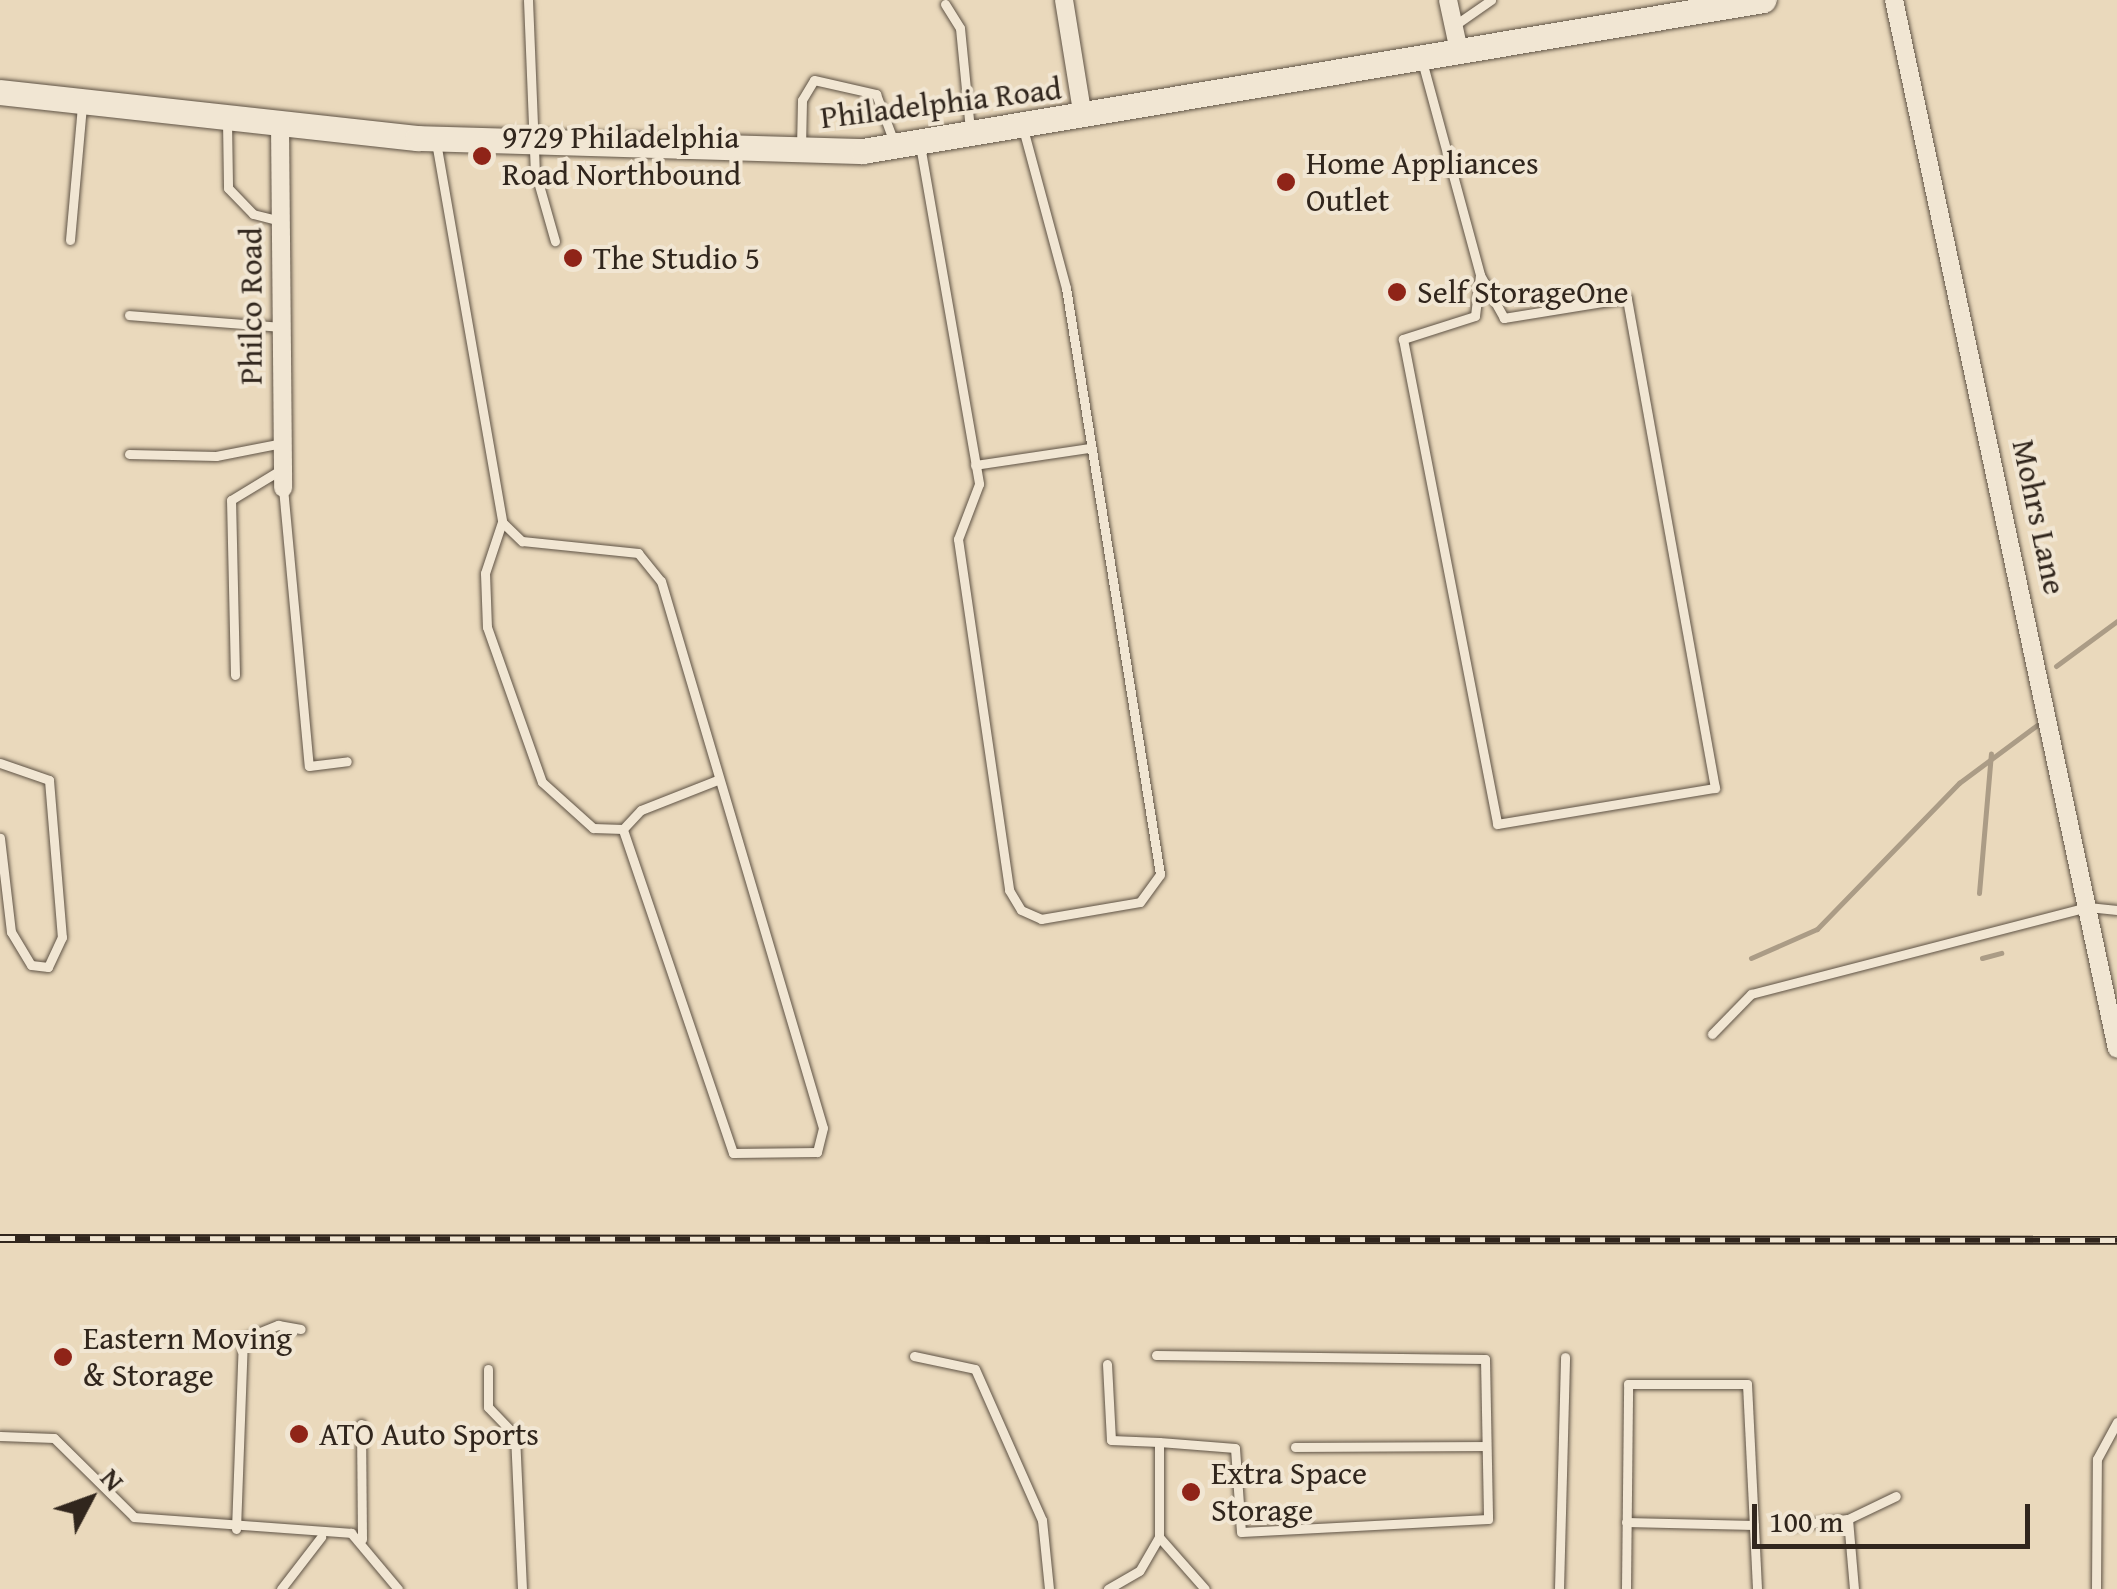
<!DOCTYPE html>
<html>
<head>
<meta charset="utf-8">
<style>
  body { margin:0 }
  #map { position:relative; width:2117px; height:1589px; overflow:hidden; background:#ead9bc; font-family:"Gentium Book Plus",serif }
  div>[style] { position:absolute }
  .stream>* { height:5px; margin:-2.5px; padding:0 2.5px; transform-origin:2.5px; border-radius:2.5px; background:#ab9c86 }
  .roads { filter:drop-shadow(0 0 2px #5f5345) drop-shadow(0 0 2px #5f5345) }
  .service>* { height:9px; margin:-4.5px; padding:0 4.5px; transform-origin:4.5px; border-radius:4.5px; background:#f1e6d3 }
  .minor>* { height:18px; margin:-9px; padding:0 9px; transform-origin:9px; border-radius:9px; background:#f1e6d3 }
  .secondary>* { height:25px; margin:-12.5px; padding:0 12.5px; transform-origin:12.5px; border-radius:12.5px; background:#f1e6d3 }
  .rail>* { height:9px; margin-top:-4.5px; transform-origin:0; background:repeating-linear-gradient(90deg,#f1e6d3 0 15px,#31261d 0 30px); box-sizing:border-box; border-block:2px solid #31261d }
  .dots>* { width:28px; height:28px; translate:-50% -50%; box-sizing:border-box; border:5px solid #f1e6d3; border-radius:50% }
  span { translate:-50% -50%; white-space:nowrap; text-align:center; line-height:1.15; -webkit-text-stroke:8px #f1e6d3; paint-order:stroke }
  .street-label { font-size:32px; color:#31261d }
  .poi-label { font-size:32px; color:#31261d }
  .left { translate:0 -50%; text-align:left }
  .north { position:absolute; left:40px; top:1449px; width:100px; height:100px; -webkit-text-stroke:8px #f1e6d3; paint-order:stroke; rotate:49deg; font-size:28px; font-weight:700; line-height:40px; text-align:center; color:#31261d }
  .north::after { content:''; display:block; margin:auto; width:35px; height:45px; background:#31261d; clip-path:polygon(50% 0,100% 100%,50% 72%,0 100%) }
  .scale { position:absolute; left:1752px; top:1504px; width:278px; height:45px; box-sizing:border-box; border:5px solid #31261d; border-top:0; padding-left:12px; font-size:30px; line-height:35px; white-space:nowrap; color:#31261d; -webkit-text-stroke:8px #f1e6d3; paint-order:stroke }
</style>
</head>
<body>
<div id="map">
  <div class="stream">
    <div style="left:2056px;top:666px;width:76px;rotate:-36.4deg"></div>
    <div style="left:1979px;top:893px;width:140px;rotate:-85.1deg"></div>
    <div style="left:1751px;top:958px;width:72px;rotate:-23.7deg"></div>
    <div style="left:1817px;top:929px;width:204px;rotate:-45.8deg"></div>
    <div style="left:1959px;top:783px;width:97px;rotate:-36.6deg"></div>
    <div style="left:1982px;top:958px;width:20px;rotate:-15deg"></div>
  </div>
  <div class="roads">
    <div class="service">
      <div style="left:528px;top:0;width:171px;rotate:87.7deg"></div>
      <div style="left:535px;top:171px;width:73px;rotate:74.1deg"></div>
      <div style="left:945px;top:4px;width:28px;rotate:58deg"></div>
      <div style="left:960px;top:28px;width:102px;rotate:84.4deg"></div>
      <div style="left:1455px;top:25px;width:44px;rotate:-34.8deg"></div>
      <div style="left:1422px;top:61px;width:222px;rotate:74.8deg"></div>
      <div style="left:1480px;top:275px;width:41px;rotate:97deg"></div>
      <div style="left:1475px;top:316px;width:76px;rotate:162.3deg"></div>
      <div style="left:1403px;top:339px;width:494px;rotate:79deg"></div>
      <div style="left:1497px;top:824px;width:221px;rotate:-9.4deg"></div>
      <div style="left:1715px;top:788px;width:498px;rotate:-100.2deg"></div>
      <div style="left:1627px;top:298px;width:125px;rotate:170.8deg"></div>
      <div style="left:1504px;top:318px;width:49px;rotate:-119.2deg"></div>
      <div style="left:227px;top:121px;width:67px;rotate:89.1deg"></div>
      <div style="left:228px;top:188px;width:36px;rotate:46deg"></div>
      <div style="left:253px;top:214px;width:29px;rotate:14deg"></div>
      <div style="left:436px;top:142px;width:386px;rotate:80.1deg"></div>
      <div style="left:502px;top:522px;width:54px;rotate:108.4deg"></div>
      <div style="left:485px;top:573px;width:54px;rotate:87.9deg"></div>
      <div style="left:487px;top:627px;width:164px;rotate:70.5deg"></div>
      <div style="left:542px;top:782px;width:69px;rotate:42deg"></div>
      <div style="left:593px;top:828px;width:30px;rotate:2deg"></div>
      <div style="left:623px;top:829px;width:26px;rotate:-47deg"></div>
      <div style="left:641px;top:810px;width:82px;rotate:-21.5deg"></div>
      <div style="left:920px;top:145px;width:344px;rotate:80.1deg"></div>
      <div style="left:979px;top:484px;width:59px;rotate:110.9deg"></div>
      <div style="left:958px;top:539px;width:355px;rotate:81.7deg"></div>
      <div style="left:1009px;top:890px;width:23px;rotate:59deg"></div>
      <div style="left:1021px;top:910px;width:22px;rotate:24deg"></div>
      <div style="left:1041px;top:919px;width:100px;rotate:-9.7deg"></div>
      <div style="left:1140px;top:902px;width:34px;rotate:-54deg"></div>
      <div style="left:1160px;top:874px;width:593px;rotate:-99.11deg"></div>
      <div style="left:1066px;top:288px;width:165px;rotate:-105.1deg"></div>
      <div style="left:801px;top:148px;width:48px;rotate:-88.8deg"></div>
      <div style="left:802px;top:100px;width:23px;rotate:-59deg"></div>
      <div style="left:814px;top:80px;width:64px;rotate:12.7deg"></div>
      <div style="left:876px;top:94px;width:54px;rotate:69.6deg"></div>
      <div style="left:70px;top:240px;width:135px;rotate:-84.9deg"></div>
      <div style="left:129px;top:315px;width:152px;rotate:4.5deg"></div>
      <div style="left:129px;top:454px;width:87px;rotate:1.3deg"></div>
      <div style="left:216px;top:456px;width:67px;rotate:-11.1deg"></div>
      <div style="left:975px;top:465px;width:115px;rotate:-8.5deg"></div>
      <div style="left:283px;top:488px;width:279px;rotate:84.7deg"></div>
      <div style="left:309px;top:766px;width:38px;rotate:-7deg"></div>
      <div style="left:502px;top:522px;width:28px;rotate:44deg"></div>
      <div style="left:522px;top:541px;width:117px;rotate:5.9deg"></div>
      <div style="left:638px;top:553px;width:36px;rotate:51deg"></div>
      <div style="left:661px;top:581px;width:570px;rotate:73.5deg"></div>
      <div style="left:823px;top:1128px;width:25px;rotate:104deg"></div>
      <div style="left:817px;top:1152px;width:84px;rotate:179.3deg"></div>
      <div style="left:733px;top:1153px;width:342px;rotate:-108.8deg"></div>
      <div style="left:235px;top:675px;width:175px;rotate:-91.3deg"></div>
      <div style="left:231px;top:500px;width:60px;rotate:-31.3deg"></div>
      <div style="left:0;top:763px;width:52px;rotate:19.1deg"></div>
      <div style="left:49px;top:780px;width:158px;rotate:85.3deg"></div>
      <div style="left:62px;top:937px;width:33px;rotate:115deg"></div>
      <div style="left:48px;top:967px;width:17px;rotate:-173deg"></div>
      <div style="left:31px;top:965px;width:39px;rotate:-121deg"></div>
      <div style="left:11px;top:932px;width:95px;rotate:-96.7deg"></div>
      <div style="left:1712px;top:1034px;width:56px;rotate:-45.7deg"></div>
      <div style="left:1751px;top:994px;width:348px;rotate:-14.5deg"></div>
      <div style="left:2088px;top:907px;width:29px;rotate:6deg"></div>
      <div style="left:1156px;top:1355px;width:329px;rotate:0.7deg"></div>
      <div style="left:1485px;top:1359px;width:160px;rotate:88.9deg"></div>
      <div style="left:1488px;top:1519px;width:247px;rotate:177deg"></div>
      <div style="left:1241px;top:1532px;width:84px;rotate:-94.1deg"></div>
      <div style="left:1235px;top:1448px;width:76px;rotate:-175.5deg"></div>
      <div style="left:914px;top:1356px;width:62px;rotate:12deg"></div>
      <div style="left:975px;top:1369px;width:165px;rotate:66.1deg"></div>
      <div style="left:1042px;top:1520px;width:69px;rotate:84.2deg"></div>
      <div style="left:1107px;top:1364px;width:76px;rotate:87deg"></div>
      <div style="left:1111px;top:1440px;width:48px;rotate:2.4deg"></div>
      <div style="left:1159px;top:1442px;width:95px;rotate:90deg"></div>
      <div style="left:1159px;top:1537px;width:39px;rotate:120deg"></div>
      <div style="left:1139px;top:1571px;width:36px;rotate:150deg"></div>
      <div style="left:488px;top:1369px;width:38px;rotate:90deg"></div>
      <div style="left:488px;top:1407px;width:39px;rotate:46deg"></div>
      <div style="left:515px;top:1435px;width:154px;rotate:87.4deg"></div>
      <div style="left:361px;top:1424px;width:115px;rotate:89.5deg"></div>
      <div style="left:0;top:1436px;width:54px;rotate:2.1deg"></div>
      <div style="left:54px;top:1438px;width:112px;rotate:44.6deg"></div>
      <div style="left:134px;top:1517px;width:218px;rotate:4.2deg"></div>
      <div style="left:351px;top:1533px;width:73px;rotate:50deg"></div>
      <div style="left:1295px;top:1447px;width:191px;rotate:-0.3deg"></div>
      <div style="left:1848px;top:1519px;width:53px;rotate:-25.6deg"></div>
      <div style="left:1626px;top:1522px;width:128px;rotate:1.3deg"></div>
      <div style="left:1788px;top:1526px;width:60px;rotate:-6.7deg"></div>
      <div style="left:1848px;top:1519px;width:70px;rotate:85.1deg"></div>
      <div style="left:236px;top:1529px;width:190px;rotate:-87.9deg"></div>
      <div style="left:243px;top:1339px;width:38px;rotate:-22deg"></div>
      <div style="left:278px;top:1325px;width:23px;rotate:10deg"></div>
      <div style="left:1159px;top:1537px;width:69px;rotate:48.5deg"></div>
      <div style="left:281px;top:1589px;width:66px;rotate:-52.4deg"></div>
      <div style="left:1559px;top:1589px;width:232px;rotate:-88.5deg"></div>
      <div style="left:1626px;top:1589px;width:205px;rotate:-89.4deg"></div>
      <div style="left:1628px;top:1384px;width:119px"></div>
      <div style="left:1747px;top:1384px;width:205px;rotate:87.2deg"></div>
      <div style="left:2096px;top:1589px;width:130px;rotate:-89.6deg"></div>
      <div style="left:2097px;top:1459px;width:42px;rotate:-61.6deg"></div>
    </div>
    <div class="minor">
      <div style="left:1064px;top:0;width:119px;rotate:80.8deg"></div>
      <div style="left:1448px;top:0;width:52px;rotate:77.8deg"></div>
      <div style="left:1894px;top:0;width:1072px;rotate:78deg"></div>
      <div style="left:280px;top:124px;width:364px;rotate:89.5deg"></div>
    </div>
    <div class="secondary">
      <div style="left:0;top:92px;width:420px;rotate:6.3deg"></div>
      <div style="left:417px;top:138px;width:446px;rotate:1.7deg"></div>
      <div style="left:863px;top:151px;width:913px;rotate:-9.52deg"></div>
    </div>
  </div>
  <div class="rail">
    <div style="left:0;top:1238px;width:2117px;rotate:0.05deg"></div>
  </div>
  <div class="dots">
    <div style="left:482px;top:156px;background:#8f2418"></div>
    <div style="left:1286px;top:182px;background:#8f2418"></div>
    <div style="left:573px;top:258px;background:#8f2418"></div>
    <div style="left:1397px;top:292px;background:#8f2418"></div>
    <div style="left:63px;top:1357px;background:#8f2418"></div>
    <div style="left:299px;top:1434px;background:#8f2418"></div>
    <div style="left:1191px;top:1492px;background:#8f2418"></div>
  </div>
  <div class="street-label">
    <span style="left:941px;top:103px;rotate:-7deg">Philadelphia Road</span>
    <span style="left:251px;top:306px;rotate:-90deg">Philco Road</span>
    <span style="left:2039px;top:517px;rotate:78deg">Mohrs Lane</span>
  </div>
  <div class="poi-label">
    <span class="left" style="left:502px;top:156px">9729 Philadelphia<br>Road Northbound</span>
    <span class="left" style="left:1306px;top:182px">Home Appliances<br>Outlet</span>
    <span class="left" style="left:593px;top:258px">The Studio 5</span>
    <span class="left" style="left:1417px;top:292px">Self StorageOne</span>
    <span class="left" style="left:83px;top:1357px">Eastern Moving<br>&amp; Storage</span>
    <span class="left" style="left:319px;top:1434px">ATO Auto Sports</span>
    <span class="left" style="left:1211px;top:1492px">Extra Space<br>Storage</span>
  </div>
  <div class="north">N</div>
  <div class="scale">100 m</div>
</div>
</body>
</html>
